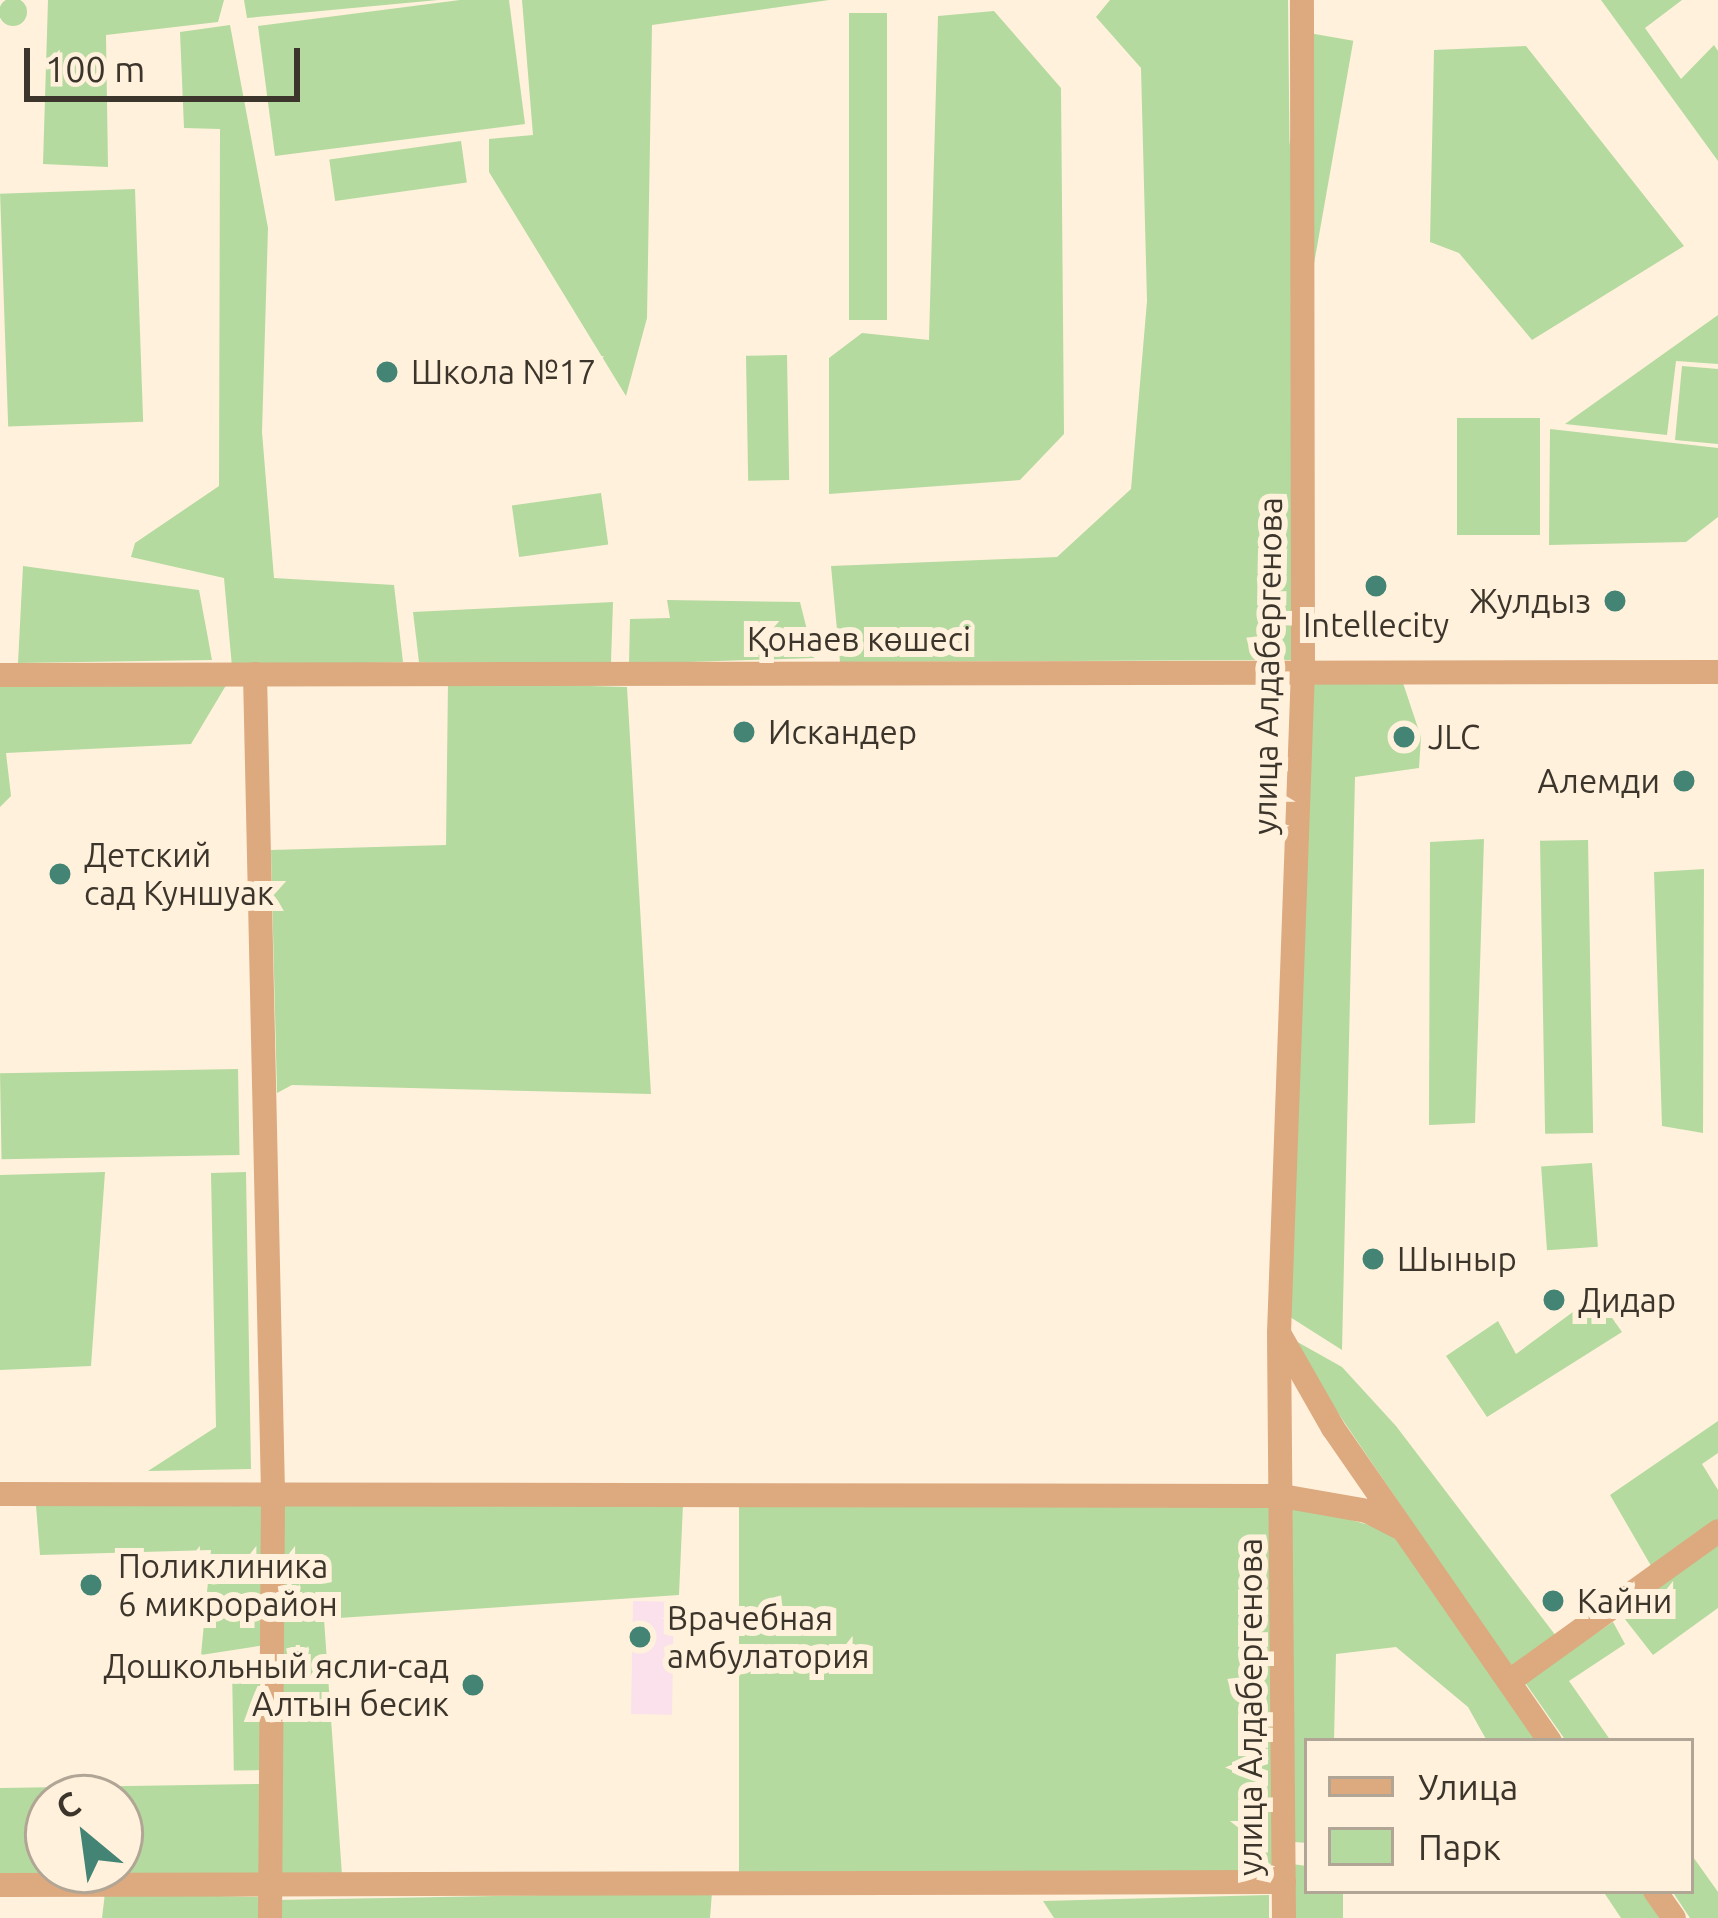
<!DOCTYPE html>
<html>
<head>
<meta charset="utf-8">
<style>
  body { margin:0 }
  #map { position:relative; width:1718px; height:1918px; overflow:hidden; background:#fff1dc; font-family:Ubuntu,sans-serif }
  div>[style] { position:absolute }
  .medical>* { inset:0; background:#fae1eb; transform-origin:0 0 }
  .green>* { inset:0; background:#b4da9f; transform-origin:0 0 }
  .round { border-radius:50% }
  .minor>* { height:24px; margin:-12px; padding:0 12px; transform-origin:12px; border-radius:12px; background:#dda97e }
  .dots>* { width:33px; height:33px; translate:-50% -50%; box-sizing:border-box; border:6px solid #fff1dc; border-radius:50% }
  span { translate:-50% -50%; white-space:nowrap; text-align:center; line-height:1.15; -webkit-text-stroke:12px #fff1dc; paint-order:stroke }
  .poi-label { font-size:33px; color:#3c352b }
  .left { translate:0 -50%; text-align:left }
  .right { translate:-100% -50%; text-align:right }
  .street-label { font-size:33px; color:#3c352b }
  .legend { position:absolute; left:1304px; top:1738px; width:390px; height:156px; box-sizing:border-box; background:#fff1dc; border:3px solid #b1a695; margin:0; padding:15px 21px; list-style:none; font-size:36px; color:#3c352b }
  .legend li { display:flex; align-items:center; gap:24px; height:60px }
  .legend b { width:60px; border:3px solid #b1a695 }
  .north { position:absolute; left:24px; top:1774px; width:120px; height:120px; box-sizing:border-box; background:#fff1dc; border:3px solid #b1a695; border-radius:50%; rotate:331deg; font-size:33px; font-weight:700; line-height:48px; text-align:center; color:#3c352b }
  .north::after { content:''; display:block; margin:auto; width:42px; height:54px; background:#438474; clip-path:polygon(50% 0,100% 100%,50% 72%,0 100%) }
  .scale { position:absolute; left:24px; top:48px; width:276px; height:54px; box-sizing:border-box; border:6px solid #3c352b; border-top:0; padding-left:15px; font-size:36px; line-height:42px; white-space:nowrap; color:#3c352b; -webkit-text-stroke:9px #fff1dc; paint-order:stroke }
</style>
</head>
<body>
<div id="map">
  <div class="medical">
    <div style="left:633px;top:1601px;width:41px;height:113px;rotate:1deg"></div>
  </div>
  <div class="green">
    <div class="round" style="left:-1px;top:-2px;width:28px;height:28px"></div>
    <div style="clip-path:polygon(48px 0,224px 0,218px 22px,106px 35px,108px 167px,43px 164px)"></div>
    <div style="clip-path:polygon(244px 0,438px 0,247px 18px)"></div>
    <div style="clip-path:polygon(460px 0,509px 0,525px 124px,275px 156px,258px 26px)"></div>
    <div style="clip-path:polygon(522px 0,829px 0,652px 25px,647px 318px,626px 396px,489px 172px,489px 139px,533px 135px)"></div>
    <div style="clip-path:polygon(1110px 0,1288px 0,1295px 660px,840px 662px,831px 566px,1057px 557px,1131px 489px,1147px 301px,1141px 68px,1096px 17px)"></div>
    <div style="clip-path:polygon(1601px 0,1682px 0,1645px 28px,1681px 79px,1714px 45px,1718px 51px,1718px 161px)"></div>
    <div style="clip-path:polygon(994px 11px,1061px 88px,1064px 434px,1020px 480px,829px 494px,829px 358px,862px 333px,929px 340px,938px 16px)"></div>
    <div style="left:887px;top:13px;width:307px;height:38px;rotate:90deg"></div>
    <div style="clip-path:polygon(230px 25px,268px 228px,262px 432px,274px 578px,394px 585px,403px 662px,232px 667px,224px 578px,131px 557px,135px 543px,219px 486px,220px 129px,184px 128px,180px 32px)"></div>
    <div style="left:1309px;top:33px;width:45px;height:622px;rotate:10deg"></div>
    <div style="clip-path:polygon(1526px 46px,1684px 246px,1532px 340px,1459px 253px,1430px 242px,1434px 50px)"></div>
    <div style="left:461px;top:141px;width:42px;height:133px;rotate:82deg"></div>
    <div style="left:135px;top:189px;width:233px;height:135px;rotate:88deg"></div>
    <div style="clip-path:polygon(1718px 315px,1718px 364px,1676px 361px,1667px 435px,1565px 424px)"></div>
    <div style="left:787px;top:355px;width:125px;height:41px;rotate:89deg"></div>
    <div style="clip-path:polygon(1682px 366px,1718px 369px,1718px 444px,1675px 440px)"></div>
    <div style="left:1540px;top:418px;width:117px;height:83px;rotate:90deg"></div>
    <div style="clip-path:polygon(1550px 429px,1718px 448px,1718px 517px,1686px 542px,1549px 545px)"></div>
    <div style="left:601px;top:493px;width:52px;height:90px;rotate:82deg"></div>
    <div style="clip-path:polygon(23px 566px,199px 590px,212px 660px,18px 663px)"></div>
    <div style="clip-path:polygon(667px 600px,800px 602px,814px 658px,629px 664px,630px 619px,670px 618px)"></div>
    <div style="clip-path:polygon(613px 602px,611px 662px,419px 662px,413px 612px)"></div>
    <div style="clip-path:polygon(1401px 677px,1421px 737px,1419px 768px,1355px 777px,1342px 1350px,1290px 1317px,1313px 681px)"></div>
    <div style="clip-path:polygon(228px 682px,191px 744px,6px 753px,11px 796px,0 807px,0 683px)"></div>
    <div style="clip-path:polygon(448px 682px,627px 687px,651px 1094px,292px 1085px,277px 1093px,271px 850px,446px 845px)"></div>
    <div style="clip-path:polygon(1484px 839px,1475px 1123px,1429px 1125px,1430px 842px)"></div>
    <div style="left:1588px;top:840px;width:293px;height:48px;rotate:89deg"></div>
    <div style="clip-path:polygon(1704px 869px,1703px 1133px,1662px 1126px,1654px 872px)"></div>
    <div style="left:238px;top:1069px;width:86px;height:238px;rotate:89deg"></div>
    <div style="left:1592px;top:1163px;width:84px;height:51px;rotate:86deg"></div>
    <div style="clip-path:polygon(105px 1172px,91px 1366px,0 1370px,0 1175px)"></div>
    <div style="clip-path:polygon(246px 1172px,251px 1469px,148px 1471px,216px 1427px,211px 1173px)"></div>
    <div style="clip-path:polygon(1596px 1295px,1622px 1332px,1487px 1417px,1446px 1356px,1498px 1321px,1516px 1354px)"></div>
    <div style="clip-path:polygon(1285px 1335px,1342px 1367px,1396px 1426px,1556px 1636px,1512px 1669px)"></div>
    <div style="clip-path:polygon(1718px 1421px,1718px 1453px,1702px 1464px,1718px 1490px,1718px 1524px,1654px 1571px,1610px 1495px)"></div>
    <div style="clip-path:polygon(265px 1502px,265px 1645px,201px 1655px,211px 1550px,40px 1555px,36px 1506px)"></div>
    <div style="clip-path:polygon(284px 1502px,683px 1504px,679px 1595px,324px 1619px,342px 1875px,279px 1874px)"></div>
    <div style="left:739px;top:1503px;width:534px;height:372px"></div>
    <div style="clip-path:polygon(1289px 1503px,1395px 1532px,1544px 1741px,1487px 1741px,1468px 1707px,1396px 1647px,1336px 1654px,1334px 1741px,1307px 1741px,1307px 1843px,1294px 1842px)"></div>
    <div style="clip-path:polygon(1718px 1536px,1718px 1608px,1653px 1655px,1617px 1609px)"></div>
    <div style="clip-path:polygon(1613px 1622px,1625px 1644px,1569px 1681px,1611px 1741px,1566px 1741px,1524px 1681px)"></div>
    <div style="left:263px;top:1666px;width:104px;height:31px;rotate:89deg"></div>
    <div style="clip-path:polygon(evenodd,259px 1784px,262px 1881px,0 1874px,0 1788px,259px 1784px,48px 1798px,120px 1798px,120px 1870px,48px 1870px,48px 1798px)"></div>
    <div style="clip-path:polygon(1691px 1854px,1718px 1892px,1718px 1918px,1690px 1918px,1672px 1891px,1691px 1891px)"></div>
    <div style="clip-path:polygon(1292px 1864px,1307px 1866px,1307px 1891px,1343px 1891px,1343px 1918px,1292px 1918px)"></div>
    <div style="clip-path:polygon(1603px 1891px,1654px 1891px,1673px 1918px,1621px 1918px)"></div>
    <div style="clip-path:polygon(712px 1892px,710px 1918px,276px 1918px,276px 1900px)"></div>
    <div style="clip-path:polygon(105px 1893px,260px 1897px,260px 1918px,102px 1918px)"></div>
    <div style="clip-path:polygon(1269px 1895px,1269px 1918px,1054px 1918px,1043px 1901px)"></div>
  </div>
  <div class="minor">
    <div style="left:255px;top:674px;width:821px;rotate:88.74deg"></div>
    <div style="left:273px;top:1495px;width:423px;rotate:90.4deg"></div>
    <div style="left:0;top:675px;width:1718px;rotate:-0.1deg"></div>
    <div style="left:1280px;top:1335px;width:107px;rotate:60.3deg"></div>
    <div style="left:1333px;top:1428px;width:381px;rotate:55.3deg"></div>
    <div style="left:0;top:1494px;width:1282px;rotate:0.09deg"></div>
    <div style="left:1282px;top:1496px;width:86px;rotate:10deg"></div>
    <div style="left:1367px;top:1511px;width:38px;rotate:27deg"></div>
    <div style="left:1511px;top:1680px;width:255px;rotate:-35.7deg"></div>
    <div style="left:0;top:1885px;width:1284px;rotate:-0.13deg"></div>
    <div style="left:1655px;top:1891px;width:33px;rotate:55deg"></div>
    <div style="left:1284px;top:1918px;width:585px;rotate:-90.49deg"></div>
    <div style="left:1279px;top:1333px;width:663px;rotate:-87.93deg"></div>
    <div style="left:1303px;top:670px;width:670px;rotate:-90.09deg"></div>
  </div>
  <div class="dots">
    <div style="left:387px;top:372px;background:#438474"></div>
    <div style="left:1376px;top:586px;background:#438474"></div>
    <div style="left:1615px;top:601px;background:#438474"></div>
    <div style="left:744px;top:732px;background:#438474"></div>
    <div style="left:1404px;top:737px;background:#438474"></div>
    <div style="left:1684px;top:781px;background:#438474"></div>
    <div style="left:60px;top:874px;background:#438474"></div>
    <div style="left:1373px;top:1259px;background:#438474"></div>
    <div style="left:1554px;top:1300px;background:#438474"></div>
    <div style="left:91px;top:1585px;background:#438474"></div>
    <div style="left:1553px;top:1601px;background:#438474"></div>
    <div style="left:640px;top:1637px;background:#438474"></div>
    <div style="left:473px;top:1685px;background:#438474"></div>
  </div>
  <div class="poi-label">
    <span class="left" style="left:411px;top:372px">Школа №17</span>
    <span class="right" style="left:1591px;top:601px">Жулдыз</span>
    <span style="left:1376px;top:625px">Intellecity</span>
    <span class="left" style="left:768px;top:732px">Искандер</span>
    <span class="left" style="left:1428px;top:737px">JLC</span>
    <span class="right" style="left:1660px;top:781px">Алемди</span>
    <span class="left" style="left:84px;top:874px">Детский<br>сад Куншуак</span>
    <span class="left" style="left:1397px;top:1259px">Шыныр</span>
    <span class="left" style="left:1578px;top:1300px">Дидар</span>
    <span class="left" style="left:118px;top:1585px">Поликлиника<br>6 микрорайон</span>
    <span class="left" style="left:1577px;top:1601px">Кайни</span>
    <span class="left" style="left:667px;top:1637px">Врачебная<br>амбулатория</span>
    <span class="right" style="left:449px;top:1685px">Дошкольный ясли-сад<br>Алтын бесик</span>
  </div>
  <div class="street-label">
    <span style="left:859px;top:639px">Қонаев көшесі</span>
    <span style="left:1267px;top:666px;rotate:-89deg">улица Алдабергенова</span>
    <span style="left:1250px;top:1707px;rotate:-90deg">улица Алдабергенова</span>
  </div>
  <ul class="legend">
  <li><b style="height:15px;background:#dda97e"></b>Улица</li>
  <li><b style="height:33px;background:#b4da9f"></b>Парк</li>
  </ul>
  <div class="north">С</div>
  <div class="scale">100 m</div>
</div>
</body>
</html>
